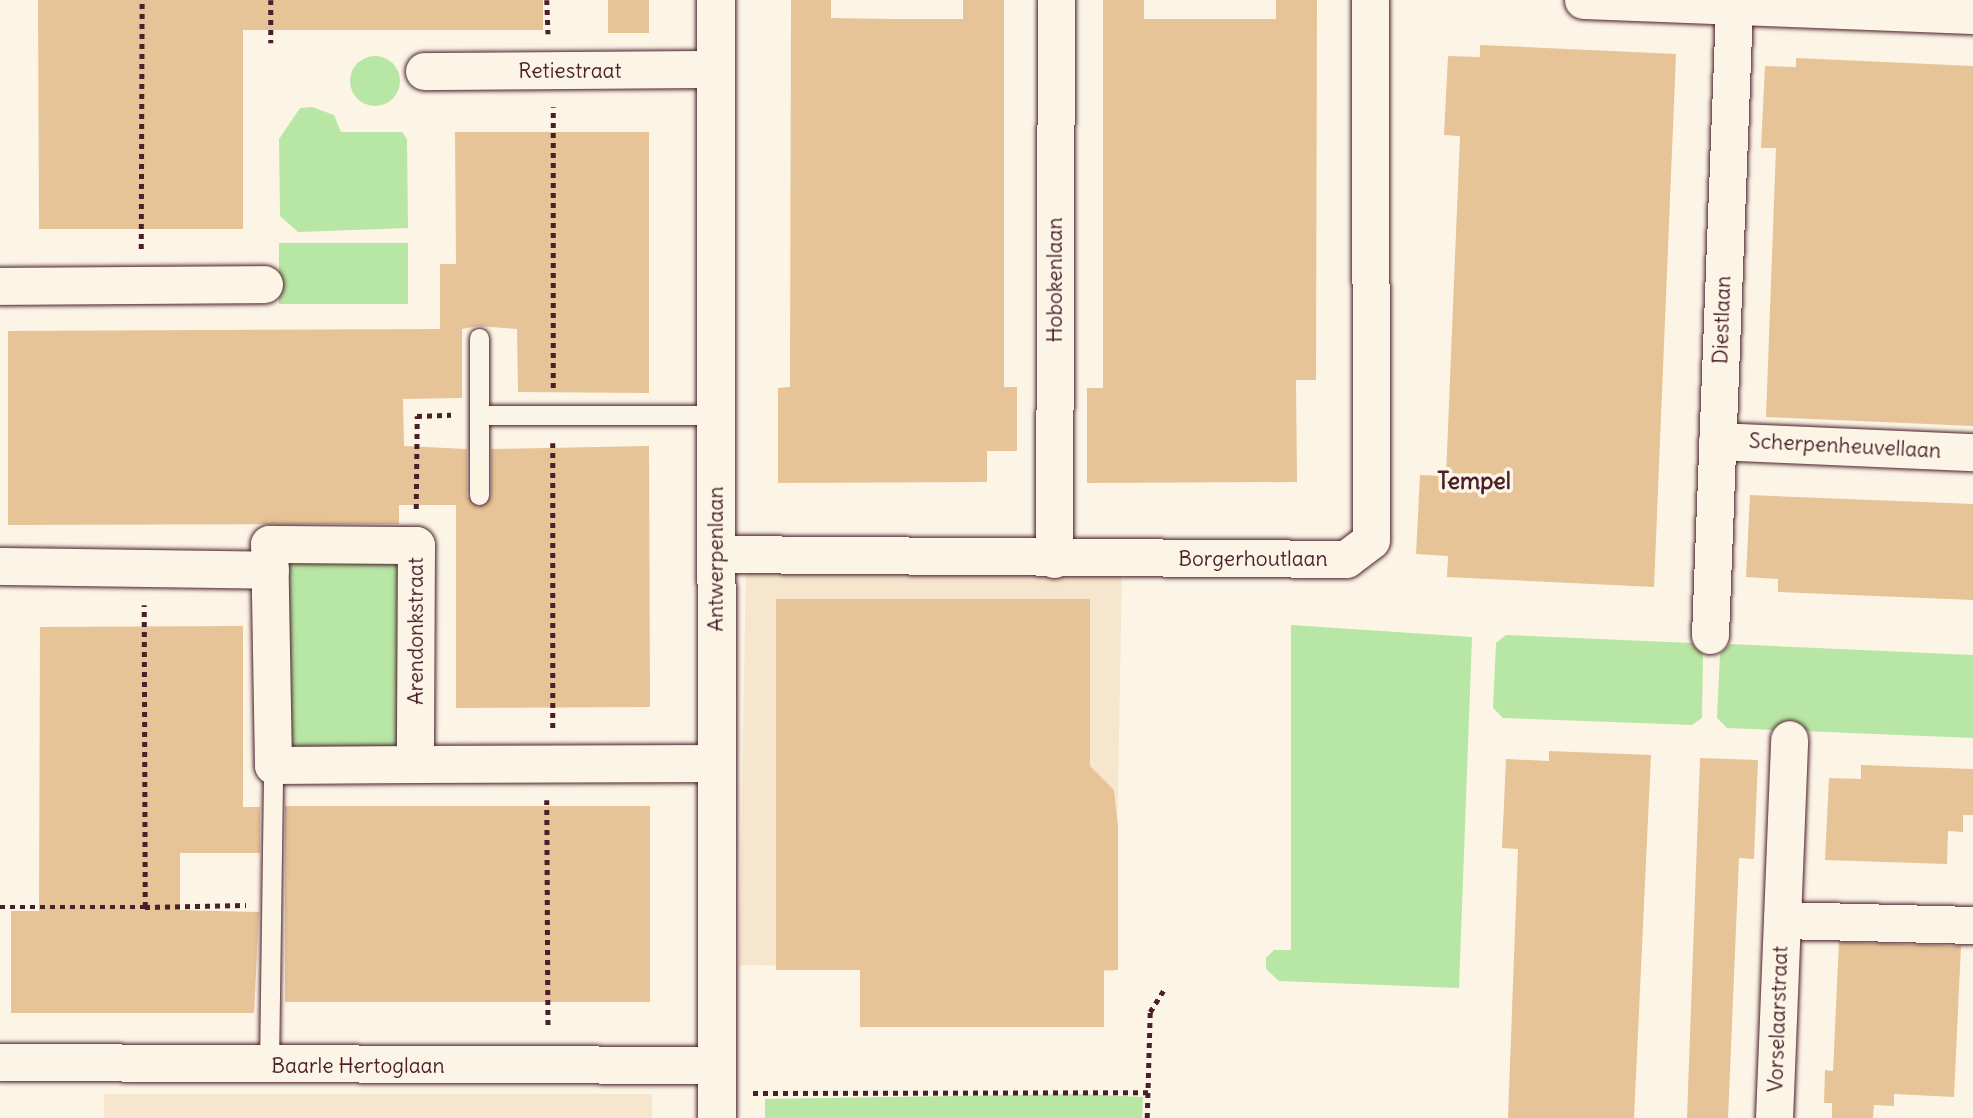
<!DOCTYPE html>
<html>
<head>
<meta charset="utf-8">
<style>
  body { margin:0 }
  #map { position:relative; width:1973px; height:1118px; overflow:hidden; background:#fcf5e5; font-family:Delius,sans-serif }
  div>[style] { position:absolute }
  .built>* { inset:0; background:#f6e6ce; transform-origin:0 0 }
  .green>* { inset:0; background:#b8e6a4; transform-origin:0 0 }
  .round { border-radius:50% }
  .building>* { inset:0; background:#e7c398; transform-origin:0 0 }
  .path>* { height:4.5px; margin-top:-2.25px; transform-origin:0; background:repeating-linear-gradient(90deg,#4a1f2b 0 5px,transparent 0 10px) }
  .roads { filter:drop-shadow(0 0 2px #4a1f2b) drop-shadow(0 0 2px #4a1f2b) }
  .service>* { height:19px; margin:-9.5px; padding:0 9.5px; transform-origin:9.5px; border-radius:9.5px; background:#fcf5e5 }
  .minor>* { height:37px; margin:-18.5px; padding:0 18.5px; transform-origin:18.5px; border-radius:18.5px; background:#fcf5e5 }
  .tertiary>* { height:38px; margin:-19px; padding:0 19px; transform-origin:19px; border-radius:19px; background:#fcf5e5 }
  span { translate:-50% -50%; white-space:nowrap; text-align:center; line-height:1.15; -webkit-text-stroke:7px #fcf5e5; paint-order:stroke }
  .street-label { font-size:21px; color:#4a1f2b }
  .neighbourhood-label { font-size:23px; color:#4a1f2b; font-weight:700 }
</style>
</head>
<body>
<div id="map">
  <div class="built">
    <div style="left:746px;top:564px;width:376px;height:401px;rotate:1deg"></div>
    <div style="left:104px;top:1094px;width:548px;height:24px"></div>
  </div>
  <div class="green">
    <div class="round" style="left:350px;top:56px;width:50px;height:50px"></div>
    <div style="clip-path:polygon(312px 107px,334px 115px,341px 132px,402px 132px,407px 139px,408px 228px,298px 232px,280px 216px,279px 139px,300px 108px)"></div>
    <div style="left:279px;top:243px;width:129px;height:61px"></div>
    <div style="left:398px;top:551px;width:198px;height:117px;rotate:88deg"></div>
    <div style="clip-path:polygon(1291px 625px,1472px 637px,1459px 988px,1279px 981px,1266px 969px,1266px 958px,1274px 950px,1291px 950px)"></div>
    <div style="clip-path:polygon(1506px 635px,1692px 643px,1703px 654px,1702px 718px,1692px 725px,1503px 718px,1493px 708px,1496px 643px)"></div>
    <div style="clip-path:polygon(1730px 644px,1973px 655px,1973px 738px,1727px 728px,1717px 718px,1720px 654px)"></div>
    <div style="clip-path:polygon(1080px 1094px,1143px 1097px,1142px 1118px,765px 1118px,765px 1099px)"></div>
  </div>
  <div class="building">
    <div style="clip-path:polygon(38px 0,543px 0,543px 30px,243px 30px,243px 229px,39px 229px)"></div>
    <div style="left:608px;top:0;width:41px;height:33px"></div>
    <div style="clip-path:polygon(791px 0,831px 0,831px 18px,893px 19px,963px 19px,963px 0,1004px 0,1004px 387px,1017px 387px,1017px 451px,987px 451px,987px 482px,778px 483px,778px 388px,790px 387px)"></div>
    <div style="clip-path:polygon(1103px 0,1144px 0,1144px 19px,1276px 19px,1276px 0,1317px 0,1316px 380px,1296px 380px,1297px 482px,1087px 483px,1087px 388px,1103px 388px)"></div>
    <div style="clip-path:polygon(1480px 45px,1676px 54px,1654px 587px,1447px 577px,1448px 556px,1416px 554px,1420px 475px,1446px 476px,1460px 136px,1444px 135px,1448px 56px,1480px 57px)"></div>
    <div style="clip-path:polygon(1796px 58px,1973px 66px,1973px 426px,1766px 417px,1776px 148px,1761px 148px,1765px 66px,1796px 67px)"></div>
    <div style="clip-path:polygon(455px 132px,649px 132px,649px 393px,518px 392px,517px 329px,478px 326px,462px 329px,462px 398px,403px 399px,404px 446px,467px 449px,467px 496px,478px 507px,491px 496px,491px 449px,649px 446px,650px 707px,456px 708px,456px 505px,399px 505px,399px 524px,8px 525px,8px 331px,440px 329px,440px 264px,456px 264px)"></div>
    <div style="clip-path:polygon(1750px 495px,1973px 504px,1973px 600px,1778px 592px,1778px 579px,1746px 577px)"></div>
    <div style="clip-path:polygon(776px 599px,1090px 599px,1090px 766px,1114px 790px,1118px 827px,1118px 970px,1104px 970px,1104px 1027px,860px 1027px,860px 970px,776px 970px)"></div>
    <div style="clip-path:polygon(243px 626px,243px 807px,260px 807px,260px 853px,180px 853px,180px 910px,259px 912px,254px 1013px,11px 1013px,11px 911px,39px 911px,40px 627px)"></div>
    <div style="clip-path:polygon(1549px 751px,1651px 755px,1634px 1118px,1508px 1118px,1518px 849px,1502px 848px,1506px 759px,1549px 761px)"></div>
    <div style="clip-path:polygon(1700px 758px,1758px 760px,1754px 859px,1739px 858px,1728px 1118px,1687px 1118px)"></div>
    <div style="clip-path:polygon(1861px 765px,1973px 769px,1973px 815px,1963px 815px,1963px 832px,1948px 831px,1947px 864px,1825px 860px,1829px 778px,1861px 779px)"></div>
    <div style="left:650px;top:806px;width:196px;height:365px;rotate:90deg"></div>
    <div style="clip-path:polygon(1839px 942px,1961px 946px,1954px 1097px,1894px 1094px,1894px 1106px,1874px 1105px,1873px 1118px,1832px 1118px,1832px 1103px,1824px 1103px,1825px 1070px,1833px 1071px)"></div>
  </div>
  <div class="path">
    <div style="left:271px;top:0;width:43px;rotate:90deg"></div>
    <div style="left:547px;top:0;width:34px;rotate:88deg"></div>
    <div style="left:141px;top:249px;width:249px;rotate:-89.8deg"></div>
    <div style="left:553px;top:388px;width:281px;rotate:-90deg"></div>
    <div style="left:553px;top:443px;width:285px;rotate:90deg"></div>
    <div style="left:416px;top:509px;width:93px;rotate:-89.4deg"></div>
    <div style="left:417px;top:416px;width:34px;rotate:-2deg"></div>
    <div style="left:547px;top:800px;width:229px;rotate:89.7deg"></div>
    <div style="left:0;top:907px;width:145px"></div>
    <div style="left:145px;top:907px;width:302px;rotate:-90.2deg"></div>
    <div style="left:145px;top:907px;width:101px;rotate:-1.1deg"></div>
    <div style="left:753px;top:1093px;width:395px;rotate:-0.1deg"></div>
    <div style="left:1147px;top:1118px;width:106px;rotate:-88.4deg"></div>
    <div style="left:1150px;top:1012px;width:25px;rotate:-58deg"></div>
  </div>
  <div class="roads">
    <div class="service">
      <div style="left:479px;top:338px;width:157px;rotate:90deg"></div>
      <div style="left:479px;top:415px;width:237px"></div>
      <div style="left:269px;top:1066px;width:301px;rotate:-89.2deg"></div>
    </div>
    <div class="minor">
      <div style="left:1583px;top:0;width:390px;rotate:2.2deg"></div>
      <div style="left:424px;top:71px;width:292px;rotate:-0.4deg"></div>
      <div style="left:0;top:286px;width:264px;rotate:-0.4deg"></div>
      <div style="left:1717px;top:441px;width:256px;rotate:2.5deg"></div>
      <div style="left:269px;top:544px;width:147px;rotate:0.4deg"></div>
      <div style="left:416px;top:545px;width:219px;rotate:90.3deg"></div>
      <div style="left:415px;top:764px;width:142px;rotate:179.6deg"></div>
      <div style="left:273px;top:765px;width:221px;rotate:-91deg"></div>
      <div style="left:716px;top:554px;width:630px;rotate:0.45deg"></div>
      <div style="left:1346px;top:559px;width:31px;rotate:-37deg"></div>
      <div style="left:1371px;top:540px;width:540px;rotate:-90.11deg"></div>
      <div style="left:1054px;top:559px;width:559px;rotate:-89.8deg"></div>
      <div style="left:0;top:566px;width:270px;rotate:0.8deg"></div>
      <div style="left:1710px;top:635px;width:629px;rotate:-87.81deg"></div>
      <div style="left:415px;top:764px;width:301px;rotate:-0.2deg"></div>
      <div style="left:1782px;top:920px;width:191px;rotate:1.5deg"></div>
      <div style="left:0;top:1062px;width:716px;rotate:0.24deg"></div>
      <div style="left:1774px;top:1118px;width:379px;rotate:-87.7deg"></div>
    </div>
    <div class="tertiary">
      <div style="left:716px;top:0;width:1118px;rotate:89.95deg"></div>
    </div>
  </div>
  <div class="street-label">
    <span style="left:570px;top:71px">Retiestraat</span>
    <span style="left:1055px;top:280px;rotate:-90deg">Hobokenlaan</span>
    <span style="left:1722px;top:320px;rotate:-88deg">Diestlaan</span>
    <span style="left:1845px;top:446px;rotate:3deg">Scherpenheuvellaan</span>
    <span style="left:716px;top:559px;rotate:-90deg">Antwerpenlaan</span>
    <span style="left:1253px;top:559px">Borgerhoutlaan</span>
    <span style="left:416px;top:631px;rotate:-90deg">Arendonkstraat</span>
    <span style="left:1778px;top:1019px;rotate:-88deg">Vorselaarstraat</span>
    <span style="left:358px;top:1066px">Baarle Hertoglaan</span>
  </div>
  <div class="neighbourhood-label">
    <span style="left:1474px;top:481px">Tempel</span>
  </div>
</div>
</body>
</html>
